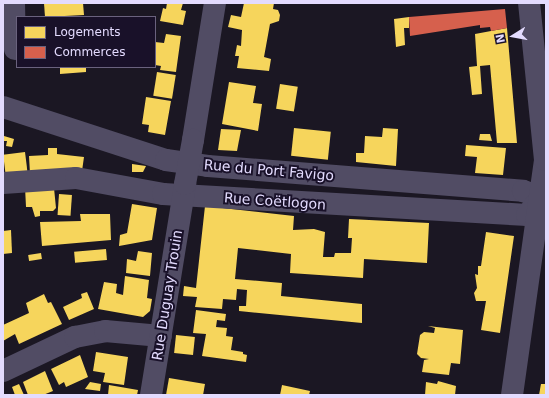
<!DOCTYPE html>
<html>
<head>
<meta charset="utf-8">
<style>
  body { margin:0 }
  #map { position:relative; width:549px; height:398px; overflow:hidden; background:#1b1723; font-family:"DejaVu Sans",sans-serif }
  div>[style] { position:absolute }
  .homes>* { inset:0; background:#f6d55c; transform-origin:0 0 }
  .shops>* { inset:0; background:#d6604d }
  .minor>* { height:22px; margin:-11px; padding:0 11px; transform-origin:11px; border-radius:11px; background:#514c64 }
  .minor-bridge>* { height:22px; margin:-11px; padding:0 11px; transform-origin:11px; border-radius:11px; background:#514c64 }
  span { translate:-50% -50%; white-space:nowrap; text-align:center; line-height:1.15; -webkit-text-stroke:4px #191129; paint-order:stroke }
  .street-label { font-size:14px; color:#e3dbfe }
  .frame { position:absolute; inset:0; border:4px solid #e3dbfe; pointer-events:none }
  .legend { position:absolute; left:16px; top:16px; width:140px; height:52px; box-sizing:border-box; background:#191129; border:1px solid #6a627e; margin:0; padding:5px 7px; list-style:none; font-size:12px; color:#e3dbfe }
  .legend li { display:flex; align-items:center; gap:8px; height:20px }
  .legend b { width:20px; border:1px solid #6a627e }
  .north { position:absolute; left:493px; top:16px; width:40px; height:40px; -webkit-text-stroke:3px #191129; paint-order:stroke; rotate:259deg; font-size:11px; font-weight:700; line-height:16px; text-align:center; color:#e3dbfe }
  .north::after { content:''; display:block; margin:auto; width:14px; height:18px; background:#e3dbfe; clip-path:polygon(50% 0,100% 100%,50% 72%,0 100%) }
</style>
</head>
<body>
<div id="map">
  <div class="homes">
    <div style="clip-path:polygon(44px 3px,83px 3px,84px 15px,45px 17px)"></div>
    <div style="clip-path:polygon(167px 3px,183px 3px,181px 10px,186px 11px,183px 25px,160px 21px,163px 8px,166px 9px)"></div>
    <div style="clip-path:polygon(244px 3px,274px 3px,273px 9px,278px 10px,280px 15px,279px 21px,270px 24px,264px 57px,271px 59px,269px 71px,237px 68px,239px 56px,235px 56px,237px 45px,241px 46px,242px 30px,228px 27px,231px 15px,241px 17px)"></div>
    <div style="clip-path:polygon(409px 17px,409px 28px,404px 28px,405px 45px,396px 47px,394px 19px)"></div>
    <div style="clip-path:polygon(507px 28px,517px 143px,497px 143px,490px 65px,480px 66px,482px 94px,472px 95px,469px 67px,477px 66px,475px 34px)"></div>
    <div style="clip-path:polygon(166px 34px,181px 36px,176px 72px,160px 70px,161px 66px,155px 65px,155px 42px,164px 43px)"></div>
    <div style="clip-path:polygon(60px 67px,86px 67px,86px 72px,60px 74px)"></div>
    <div style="left:157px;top:72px;width:19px;height:24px;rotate:9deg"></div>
    <div style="clip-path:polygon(229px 82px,256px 86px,253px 103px,262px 104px,258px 131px,222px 124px)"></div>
    <div style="left:280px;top:84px;width:18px;height:25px;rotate:9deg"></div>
    <div style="clip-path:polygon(146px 97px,171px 101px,165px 135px,148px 132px,149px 125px,142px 124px)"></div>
    <div style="left:294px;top:128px;width:37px;height:28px;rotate:6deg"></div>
    <div style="clip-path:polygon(383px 128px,398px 129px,396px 166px,356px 162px,356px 153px,364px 153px,365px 136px,382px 137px)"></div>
    <div style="clip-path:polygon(221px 129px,241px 130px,237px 151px,218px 150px)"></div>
    <div style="clip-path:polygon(480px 134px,490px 134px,492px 141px,479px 140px)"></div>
    <div style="clip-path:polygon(4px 136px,14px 139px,12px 147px,6px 146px,7px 141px,3px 141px)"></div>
    <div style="clip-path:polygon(466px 145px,506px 148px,503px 175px,475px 173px,477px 157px,465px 156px)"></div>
    <div style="clip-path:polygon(48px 148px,57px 148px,57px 154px,84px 157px,82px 171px,30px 174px,29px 156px,48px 155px)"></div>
    <div style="left:25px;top:152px;width:23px;height:22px;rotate:83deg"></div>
    <div style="clip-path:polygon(132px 164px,146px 166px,143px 172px,132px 172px)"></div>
    <div style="clip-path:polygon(25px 187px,54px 188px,56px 208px,53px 211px,40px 211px,40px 216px,35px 217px,32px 207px,26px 207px)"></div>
    <div style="left:59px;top:194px;width:13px;height:21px;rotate:4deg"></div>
    <div style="clip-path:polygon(132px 204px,157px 208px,152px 240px,119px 246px,120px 235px,127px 233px)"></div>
    <div style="clip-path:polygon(205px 206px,294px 216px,293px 230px,314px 229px,325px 232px,323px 257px,334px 257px,335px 253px,351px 253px,352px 238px,348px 238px,349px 219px,429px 223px,427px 263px,364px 259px,363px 278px,290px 273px,291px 254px,238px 248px,235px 279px,282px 283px,281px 296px,362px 304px,362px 323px,239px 311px,239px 306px,246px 306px,247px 290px,237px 289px,236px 300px,223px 299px,222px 309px,195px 307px,197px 297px,183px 296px,184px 286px,196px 288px)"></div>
    <div style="clip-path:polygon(80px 214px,110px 214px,111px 240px,42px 246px,40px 222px,81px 221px)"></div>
    <div style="clip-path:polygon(11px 230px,12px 253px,3px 254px,3px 231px)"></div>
    <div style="clip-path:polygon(486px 232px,514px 236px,500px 333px,481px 330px,486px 301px,476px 301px,474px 293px,477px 288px,475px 274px,478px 275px,478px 266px,481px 266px)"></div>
    <div style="left:106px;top:249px;width:11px;height:32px;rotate:85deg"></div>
    <div style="clip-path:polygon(138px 251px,152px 253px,150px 276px,126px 273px,127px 259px,136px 261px)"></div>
    <div style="left:41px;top:253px;width:6px;height:13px;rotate:81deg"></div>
    <div style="clip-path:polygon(125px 276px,149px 280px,147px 298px,152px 299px,150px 311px,143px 317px,98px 309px,104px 282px,117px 284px,116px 293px,123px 295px)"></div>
    <div style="clip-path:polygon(87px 292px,94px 309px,69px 320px,63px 307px,82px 298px,81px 294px)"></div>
    <div style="clip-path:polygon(44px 294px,48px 303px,51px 302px,62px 324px,19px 344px,15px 334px,3px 341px,3px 325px,29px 313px,26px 303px)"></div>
    <div style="clip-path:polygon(196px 310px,226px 314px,225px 321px,217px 320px,216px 327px,227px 328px,226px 336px,233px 337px,231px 350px,243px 352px,243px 354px,247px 355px,246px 362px,202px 356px,206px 334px,193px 333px)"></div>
    <div style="clip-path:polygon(428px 326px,463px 330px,460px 364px,451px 363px,449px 375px,422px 372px,424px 360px,429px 359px,421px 358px,417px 354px,420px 335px,424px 332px,434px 333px,435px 328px)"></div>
    <div style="left:176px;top:335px;width:19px;height:18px;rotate:6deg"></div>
    <div style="clip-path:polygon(96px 352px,128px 357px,124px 385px,103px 382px,105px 373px,93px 371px)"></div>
    <div style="clip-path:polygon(80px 355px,88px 377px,66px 387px,64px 382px,59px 385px,51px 369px)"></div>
    <div style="clip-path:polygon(45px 371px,53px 391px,43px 395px,28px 395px,23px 382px)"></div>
    <div style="clip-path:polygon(169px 378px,205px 384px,203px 395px,166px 395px)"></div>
    <div style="clip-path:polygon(438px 381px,456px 386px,455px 395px,425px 395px,426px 382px,437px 384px)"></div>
    <div style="clip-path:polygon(90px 382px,101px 384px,100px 391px,85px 389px)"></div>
    <div style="clip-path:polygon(19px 384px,24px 395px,15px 395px,12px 387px)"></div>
    <div style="clip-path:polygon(541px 384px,546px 384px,546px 395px,539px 395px)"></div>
    <div style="clip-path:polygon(109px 385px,138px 390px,137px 395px,108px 395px)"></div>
    <div style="clip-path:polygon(282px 385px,310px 391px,309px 395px,280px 395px)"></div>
  </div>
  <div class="shops">
    <div style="clip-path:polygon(505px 9px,507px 28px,491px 31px,490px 27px,480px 28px,480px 25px,410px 36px,409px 17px)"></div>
  </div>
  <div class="minor">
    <div style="left:14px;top:3px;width:46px;rotate:88.8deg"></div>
    <div style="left:3px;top:107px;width:171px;rotate:18deg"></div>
    <div style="left:166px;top:160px;width:42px;rotate:8.1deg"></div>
    <div style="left:208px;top:166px;width:316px;rotate:4.5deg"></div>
    <div style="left:523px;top:191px;width:24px;rotate:19deg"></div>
    <div style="left:193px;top:140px;width:139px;rotate:-80.9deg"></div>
    <div style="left:3px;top:183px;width:73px;rotate:-3.9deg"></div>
    <div style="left:76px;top:178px;width:88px;rotate:10.4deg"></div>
    <div style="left:163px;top:194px;width:365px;rotate:3.3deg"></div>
    <div style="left:527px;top:215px;width:21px;rotate:-51deg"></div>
    <div style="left:3px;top:371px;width:80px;rotate:-25.3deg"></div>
    <div style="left:75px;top:337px;width:31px;rotate:-11deg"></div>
    <div style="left:105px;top:331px;width:56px;rotate:5.1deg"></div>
    <div style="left:151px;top:395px;width:214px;rotate:-80.8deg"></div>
    <div style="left:512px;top:395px;width:237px;rotate:-82deg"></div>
    <div style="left:545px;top:160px;width:158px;rotate:-95.8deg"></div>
  </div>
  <div class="minor-bridge">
    <div style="left:185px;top:184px;width:45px;rotate:-79.7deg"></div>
  </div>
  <div class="street-label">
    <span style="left:269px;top:170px;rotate:5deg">Rue du Port Favigo</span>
    <span style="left:275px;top:201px;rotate:4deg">Rue Coëtlogon</span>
    <span style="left:167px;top:295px;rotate:-81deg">Rue Duguay Trouin</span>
  </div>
  <div class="frame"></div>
  <ul class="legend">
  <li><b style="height:11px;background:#f6d55c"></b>Logements</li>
  <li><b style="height:11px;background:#d6604d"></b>Commerces</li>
  </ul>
  <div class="north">N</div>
</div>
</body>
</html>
